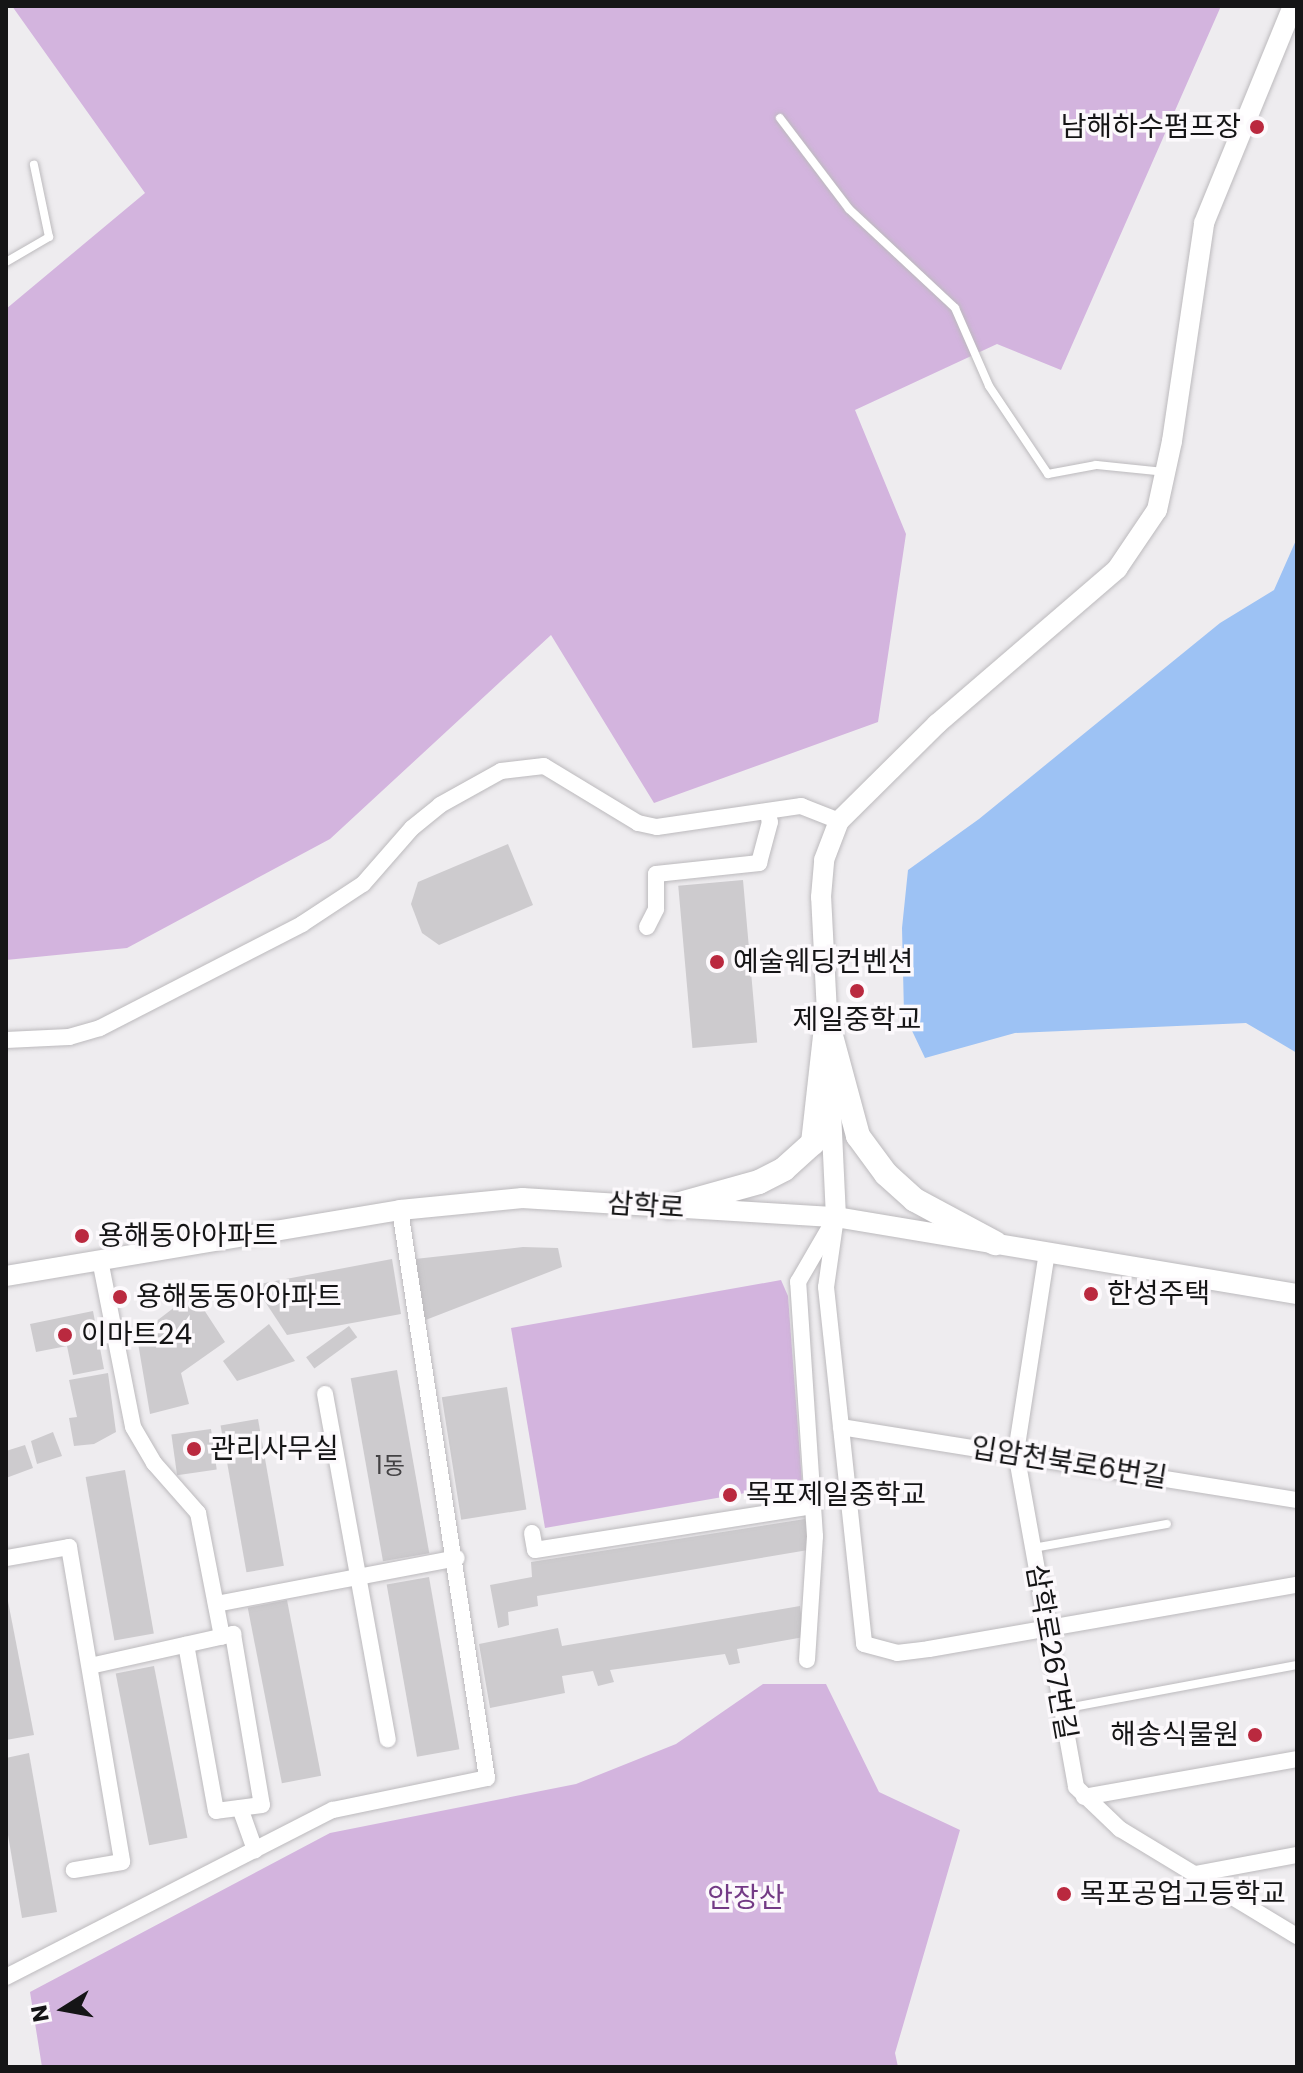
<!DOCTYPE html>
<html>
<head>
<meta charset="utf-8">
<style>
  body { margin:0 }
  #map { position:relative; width:1303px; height:2073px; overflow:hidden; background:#eeecef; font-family:Poppins,"Noto Sans KR",sans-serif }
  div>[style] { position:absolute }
  .green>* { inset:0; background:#d3b4de }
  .water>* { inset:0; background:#9dc2f4 }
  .building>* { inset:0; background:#cdcbce; transform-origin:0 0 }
  .roads { filter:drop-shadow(0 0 2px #bcbabd) drop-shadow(0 0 2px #bcbabd) }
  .service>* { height:8px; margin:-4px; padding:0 4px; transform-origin:4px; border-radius:4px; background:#fff }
  .minor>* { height:16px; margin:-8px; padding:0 8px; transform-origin:8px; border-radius:8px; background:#fff }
  .tertiary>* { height:20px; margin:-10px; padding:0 10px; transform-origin:10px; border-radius:10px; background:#fff }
  .secondary>* { height:24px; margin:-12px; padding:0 12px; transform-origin:12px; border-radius:12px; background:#fff }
  .dots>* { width:22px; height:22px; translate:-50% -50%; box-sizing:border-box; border:4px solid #fcf9fc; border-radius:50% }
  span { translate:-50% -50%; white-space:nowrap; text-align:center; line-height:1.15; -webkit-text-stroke:7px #fcf9fc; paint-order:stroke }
  .number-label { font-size:24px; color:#434244 }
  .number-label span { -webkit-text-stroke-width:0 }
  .poi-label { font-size:28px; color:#151516 }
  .right { translate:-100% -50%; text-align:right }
  .left { translate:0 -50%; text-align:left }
  .street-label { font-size:28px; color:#151516 }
  .park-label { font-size:28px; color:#733a85 }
  .frame { position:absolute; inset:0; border:8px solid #151516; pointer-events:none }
  .north { position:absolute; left:24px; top:1969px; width:80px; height:80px; -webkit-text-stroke:6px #fcf9fc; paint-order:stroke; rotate:259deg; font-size:22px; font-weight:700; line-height:32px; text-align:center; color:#151516 }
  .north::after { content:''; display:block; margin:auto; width:28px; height:36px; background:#151516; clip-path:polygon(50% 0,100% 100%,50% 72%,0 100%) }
</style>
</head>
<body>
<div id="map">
  <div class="green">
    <div style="clip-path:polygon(12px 6px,1221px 6px,1061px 370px,997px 344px,855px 410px,906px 534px,878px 722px,654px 803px,551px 635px,330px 839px,127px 948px,6px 960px,6px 309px,145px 193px)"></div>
    <div style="clip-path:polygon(781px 1280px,788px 1296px,802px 1483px,545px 1528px,511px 1328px)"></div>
    <div style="clip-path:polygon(763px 1684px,826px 1684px,879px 1792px,960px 1830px,895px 2053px,898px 2067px,42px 2067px,30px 1992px,330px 1833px,576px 1784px,676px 1744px)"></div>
  </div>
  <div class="water">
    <div style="clip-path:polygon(1297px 538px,1297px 1053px,1246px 1023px,1015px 1033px,925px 1058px,904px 1014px,902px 928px,908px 870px,979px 819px,1220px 623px,1274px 590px)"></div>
  </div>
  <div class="building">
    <div style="clip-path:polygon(508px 844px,533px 905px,439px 945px,422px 933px,411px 904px,418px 882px)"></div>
    <div style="left:743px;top:880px;width:163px;height:65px;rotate:85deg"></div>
    <div style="clip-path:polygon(523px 1247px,558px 1248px,562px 1267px,423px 1321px,415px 1259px)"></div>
    <div style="clip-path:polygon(392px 1259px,401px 1314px,287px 1335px,254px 1285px)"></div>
    <div style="clip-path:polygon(193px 1293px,225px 1342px,181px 1373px,189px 1404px,150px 1414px,138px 1343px,159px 1340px,150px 1326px)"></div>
    <div style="clip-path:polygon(93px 1311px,104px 1369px,73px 1375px,67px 1346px,36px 1352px,30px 1324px)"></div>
    <div style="clip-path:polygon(269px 1324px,295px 1361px,237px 1381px,223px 1361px)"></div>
    <div style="left:349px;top:1326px;width:14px;height:53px;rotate:54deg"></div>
    <div style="left:397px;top:1370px;width:186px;height:47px;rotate:80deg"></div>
    <div style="clip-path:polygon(108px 1373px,116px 1432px,94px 1444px,74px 1446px,69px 1418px,77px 1417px,69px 1380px)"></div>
    <div style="left:507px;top:1387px;width:124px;height:66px;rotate:81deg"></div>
    <div style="left:258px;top:1419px;width:149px;height:38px;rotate:80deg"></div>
    <div style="left:211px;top:1429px;width:41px;height:40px;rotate:82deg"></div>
    <div style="clip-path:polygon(53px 1432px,62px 1456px,37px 1464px,31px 1441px)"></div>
    <div style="clip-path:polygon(25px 1445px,33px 1468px,6px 1478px,6px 1451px)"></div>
    <div style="left:125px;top:1470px;width:166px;height:40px;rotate:80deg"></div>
    <div style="clip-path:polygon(805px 1519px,814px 1549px,537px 1596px,538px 1606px,508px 1612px,509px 1625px,498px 1628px,490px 1585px,532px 1577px,531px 1562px)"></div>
    <div style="left:429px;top:1577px;width:175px;height:43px;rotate:80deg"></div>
    <div style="clip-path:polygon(6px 1591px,34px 1735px,6px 1740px)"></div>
    <div style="left:287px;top:1600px;width:179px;height:40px;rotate:79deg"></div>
    <div style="clip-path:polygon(800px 1606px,804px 1637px,737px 1649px,740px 1663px,729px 1665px,725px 1654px,610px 1670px,614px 1682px,598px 1686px,593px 1671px,562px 1676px,565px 1693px,490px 1708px,479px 1644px,558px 1628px,562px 1646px)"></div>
    <div style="left:154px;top:1666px;width:175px;height:39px;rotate:79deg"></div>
    <div style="clip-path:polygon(29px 1753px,57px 1912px,22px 1918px,6px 1823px,6px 1758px)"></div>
  </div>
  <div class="roads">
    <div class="service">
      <div style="left:780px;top:118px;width:114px;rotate:52.8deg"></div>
      <div style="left:849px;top:209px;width:145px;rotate:43deg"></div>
      <div style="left:955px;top:308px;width:85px;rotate:66.4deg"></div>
      <div style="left:989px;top:386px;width:106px;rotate:56.2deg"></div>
      <div style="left:1048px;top:474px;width:49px;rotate:-10.6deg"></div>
      <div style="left:1096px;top:465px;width:69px;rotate:5.8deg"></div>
      <div style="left:6px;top:262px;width:50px;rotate:-30.2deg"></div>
      <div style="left:49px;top:237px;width:74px;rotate:-101.8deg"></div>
      <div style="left:1033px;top:1548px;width:136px;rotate:-10.2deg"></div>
      <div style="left:1062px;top:1709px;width:239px;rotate:-10.6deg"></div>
    </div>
    <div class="minor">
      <div style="left:647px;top:927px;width:20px;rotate:-63deg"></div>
      <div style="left:656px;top:909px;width:35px;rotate:-90deg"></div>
      <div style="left:656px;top:874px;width:104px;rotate:-6.1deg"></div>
      <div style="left:759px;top:863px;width:42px;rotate:-75deg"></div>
      <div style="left:770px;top:822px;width:11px;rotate:-105deg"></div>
      <div style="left:6px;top:1040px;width:63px;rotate:-2.7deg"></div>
      <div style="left:69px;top:1037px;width:32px;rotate:-16deg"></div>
      <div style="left:100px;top:1028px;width:227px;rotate:-27.2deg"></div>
      <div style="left:302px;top:924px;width:73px;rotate:-33.3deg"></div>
      <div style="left:363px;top:884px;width:74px;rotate:-48.8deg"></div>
      <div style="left:412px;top:828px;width:36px;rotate:-39deg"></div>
      <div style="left:440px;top:805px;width:70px;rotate:-29.1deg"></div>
      <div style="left:501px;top:771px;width:43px;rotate:-6.6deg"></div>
      <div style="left:544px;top:766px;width:110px;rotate:31.2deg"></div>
      <div style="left:638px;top:823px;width:19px;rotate:12deg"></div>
      <div style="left:657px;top:827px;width:146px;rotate:-8.3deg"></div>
      <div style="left:801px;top:806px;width:41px;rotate:21.5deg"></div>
      <div style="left:836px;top:1217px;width:71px;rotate:98.1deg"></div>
      <div style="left:826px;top:1287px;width:359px;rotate:83.9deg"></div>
      <div style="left:864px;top:1644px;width:34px;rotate:15deg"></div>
      <div style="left:897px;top:1653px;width:32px;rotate:-7deg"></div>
      <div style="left:929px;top:1649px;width:374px;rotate:-9.9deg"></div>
      <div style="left:1047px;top:1252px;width:203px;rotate:98.8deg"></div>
      <div style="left:1016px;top:1453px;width:339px;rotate:79.8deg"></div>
      <div style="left:1076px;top:1787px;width:61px;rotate:43.7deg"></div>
      <div style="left:1120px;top:1829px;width:207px;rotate:31.2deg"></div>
      <div style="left:100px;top:1260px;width:170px;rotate:78.8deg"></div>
      <div style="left:133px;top:1427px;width:42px;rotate:59.7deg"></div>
      <div style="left:154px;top:1463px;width:67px;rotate:48.7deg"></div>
      <div style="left:198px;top:1513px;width:126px;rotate:79deg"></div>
      <div style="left:325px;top:1394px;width:351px;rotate:79.7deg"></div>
      <div style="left:841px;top:1427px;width:462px;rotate:9.1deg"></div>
      <div style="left:532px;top:1533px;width:17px;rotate:80deg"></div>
      <div style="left:535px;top:1550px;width:281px;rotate:-9deg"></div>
      <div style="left:7px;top:1558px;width:63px;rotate:-10.1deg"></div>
      <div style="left:69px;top:1547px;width:319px;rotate:80.4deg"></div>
      <div style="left:122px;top:1862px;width:49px;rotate:170.5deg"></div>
      <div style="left:216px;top:1604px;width:245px;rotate:-10.8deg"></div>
      <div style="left:807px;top:1660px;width:124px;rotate:-86.3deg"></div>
      <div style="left:815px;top:1536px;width:255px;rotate:-93.8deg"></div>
      <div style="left:798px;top:1282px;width:66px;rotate:-59.9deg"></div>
      <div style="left:90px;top:1666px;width:147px;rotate:-12.6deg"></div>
      <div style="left:233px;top:1634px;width:173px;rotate:80.4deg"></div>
      <div style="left:262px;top:1805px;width:46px;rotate:172.6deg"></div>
      <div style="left:216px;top:1811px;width:169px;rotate:-100.2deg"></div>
      <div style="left:1084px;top:1797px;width:216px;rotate:-10.1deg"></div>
      <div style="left:240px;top:1808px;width:45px;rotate:70.3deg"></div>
      <div style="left:1195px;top:1874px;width:104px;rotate:-10.6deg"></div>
      <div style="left:6px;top:1977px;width:367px;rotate:-27.1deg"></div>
      <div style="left:333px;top:1810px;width:157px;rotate:-11.7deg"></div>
      <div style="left:487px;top:1778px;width:575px;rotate:-98.71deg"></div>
    </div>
    <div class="tertiary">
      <div style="left:828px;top:1033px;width:136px;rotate:-92.9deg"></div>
      <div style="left:821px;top:897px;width:37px;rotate:-85deg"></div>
      <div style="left:824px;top:860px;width:42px;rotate:-69deg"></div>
      <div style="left:839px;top:821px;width:138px;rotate:-44.7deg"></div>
      <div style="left:937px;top:724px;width:238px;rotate:-40.7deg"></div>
      <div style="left:1117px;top:569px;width:71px;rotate:-55.9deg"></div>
      <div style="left:1157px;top:510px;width:71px;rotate:-77.7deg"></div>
      <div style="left:1172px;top:441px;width:220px;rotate:-81.6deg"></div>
      <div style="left:1204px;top:223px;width:235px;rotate:-67.7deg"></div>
      <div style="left:829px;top:1069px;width:148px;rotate:87.3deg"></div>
      <div style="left:6px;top:1276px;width:399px;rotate:-9.5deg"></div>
      <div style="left:400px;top:1210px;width:123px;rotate:-5.6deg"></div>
      <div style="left:522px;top:1198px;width:315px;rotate:3.5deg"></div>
      <div style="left:836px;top:1217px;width:467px;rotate:9.5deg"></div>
    </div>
    <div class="secondary">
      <div style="left:827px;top:1021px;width:119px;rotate:74.9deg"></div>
      <div style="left:858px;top:1136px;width:47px;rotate:53.6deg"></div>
      <div style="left:886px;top:1174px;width:39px;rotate:42deg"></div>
      <div style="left:915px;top:1200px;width:91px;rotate:28.3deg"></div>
      <div style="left:669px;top:1207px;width:93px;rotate:-15.5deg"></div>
      <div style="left:759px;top:1182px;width:28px;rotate:-27deg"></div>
      <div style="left:784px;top:1169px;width:39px;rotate:-42deg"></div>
      <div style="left:813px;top:1143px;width:108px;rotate:-83.6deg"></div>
    </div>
  </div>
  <div class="dots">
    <div style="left:1257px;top:127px;background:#ba293f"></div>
    <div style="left:717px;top:962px;background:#ba293f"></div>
    <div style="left:857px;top:991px;background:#ba293f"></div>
    <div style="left:82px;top:1236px;background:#ba293f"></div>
    <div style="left:1091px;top:1294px;background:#ba293f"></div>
    <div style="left:120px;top:1297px;background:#ba293f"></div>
    <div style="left:65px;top:1335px;background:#ba293f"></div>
    <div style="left:194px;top:1449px;background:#ba293f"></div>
    <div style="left:730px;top:1495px;background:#ba293f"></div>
    <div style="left:1255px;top:1735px;background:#ba293f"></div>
    <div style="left:1064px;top:1894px;background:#ba293f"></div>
  </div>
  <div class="number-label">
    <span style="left:390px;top:1466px">1동</span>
  </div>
  <div class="poi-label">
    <span class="right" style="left:1241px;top:127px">남해하수펌프장</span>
    <span class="left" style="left:733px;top:962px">예술웨딩컨벤션</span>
    <span style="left:857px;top:1020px">제일중학교</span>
    <span class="left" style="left:98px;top:1236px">용해동아아파트</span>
    <span class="left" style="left:1107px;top:1294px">한성주택</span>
    <span class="left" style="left:136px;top:1297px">용해동동아아파트</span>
    <span class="left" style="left:81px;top:1335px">이마트24</span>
    <span class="left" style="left:210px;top:1449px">관리사무실</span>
    <span class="left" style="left:746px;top:1495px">목포제일중학교</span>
    <span class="right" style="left:1239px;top:1735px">해송식물원</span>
    <span class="left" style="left:1080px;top:1894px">목포공업고등학교</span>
  </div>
  <div class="street-label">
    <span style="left:646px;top:1206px;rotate:4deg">삼학로</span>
    <span style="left:1069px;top:1463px;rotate:9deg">입암천북로6번길</span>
    <span style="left:1051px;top:1652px;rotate:80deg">삼학로267번길</span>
  </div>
  <div class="park-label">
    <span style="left:746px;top:1898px">안장산</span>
  </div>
  <div class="frame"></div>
  <div class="north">N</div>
</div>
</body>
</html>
